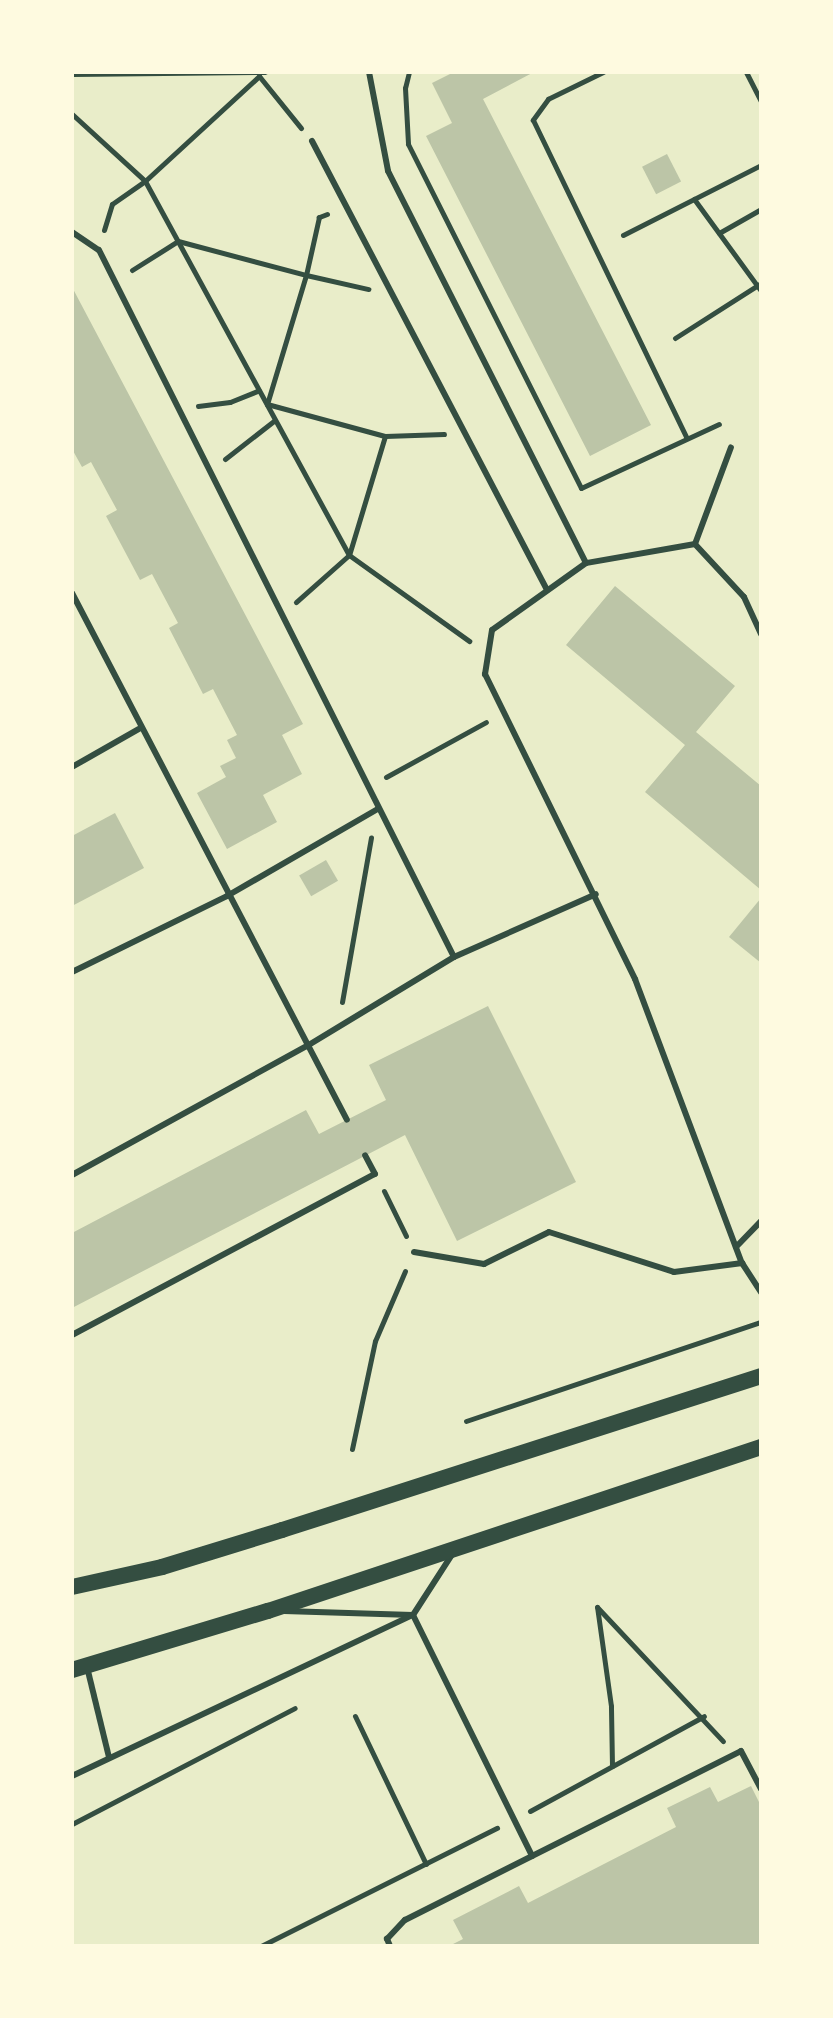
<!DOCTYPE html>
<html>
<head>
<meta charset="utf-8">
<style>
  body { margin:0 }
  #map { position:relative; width:833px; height:2018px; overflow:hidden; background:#e9edc9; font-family:Inter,sans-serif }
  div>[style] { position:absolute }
  .building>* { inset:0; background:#bcc5a7; transform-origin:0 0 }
  .path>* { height:5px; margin:-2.5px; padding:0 2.5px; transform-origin:2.5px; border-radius:2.5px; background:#344e41 }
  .service>* { height:6px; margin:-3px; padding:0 3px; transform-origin:3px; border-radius:3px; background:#344e41 }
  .secondary>* { height:16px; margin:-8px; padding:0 8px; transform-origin:8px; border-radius:8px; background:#344e41 }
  span { translate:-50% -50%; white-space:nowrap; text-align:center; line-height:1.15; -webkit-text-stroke:7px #fefae0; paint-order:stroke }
  .frame { position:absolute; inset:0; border:74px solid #fefae0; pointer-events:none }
</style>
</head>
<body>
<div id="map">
  <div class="building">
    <div style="clip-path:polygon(454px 72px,534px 72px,483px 99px,651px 425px,590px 456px,426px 136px,452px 123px,432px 83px)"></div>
    <div style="left:667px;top:154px;width:31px;height:28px;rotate:63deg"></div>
    <div style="clip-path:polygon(72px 287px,303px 724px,282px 735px,302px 774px,263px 795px,277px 822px,227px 849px,197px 793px,226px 777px,220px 766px,236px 758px,227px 740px,237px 735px,213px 689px,203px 694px,169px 628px,178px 623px,152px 574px,140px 580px,106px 516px,117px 510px,91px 462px,82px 467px,72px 449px)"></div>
    <div style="clip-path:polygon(615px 586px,735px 686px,696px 732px,761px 786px,761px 890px,645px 792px,685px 745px,566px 645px)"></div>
    <div style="clip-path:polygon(115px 813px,144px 868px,72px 906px,72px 836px)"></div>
    <div style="left:326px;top:860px;width:24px;height:31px;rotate:60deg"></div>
    <div style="clip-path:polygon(761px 898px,761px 963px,729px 937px)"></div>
    <div style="clip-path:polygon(488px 1006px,576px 1182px,457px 1241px,405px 1135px,72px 1308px,72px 1233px,306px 1110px,319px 1134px,386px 1100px,369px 1065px)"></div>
    <div style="clip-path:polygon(751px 1786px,761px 1806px,761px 1946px,449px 1946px,463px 1939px,453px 1920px,519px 1886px,528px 1903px,676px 1827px,667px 1808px,710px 1787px,718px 1802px)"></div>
  </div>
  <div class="path">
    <div style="left:409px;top:72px;width:16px;rotate:104deg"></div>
    <div style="left:405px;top:88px;width:56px;rotate:86.9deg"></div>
    <div style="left:408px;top:144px;width:385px;rotate:63.3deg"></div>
    <div style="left:581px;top:488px;width:152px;rotate:-24.9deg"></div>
    <div style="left:603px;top:72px;width:61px;rotate:153.9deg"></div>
    <div style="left:548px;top:99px;width:26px;rotate:126deg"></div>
    <div style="left:533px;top:120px;width:353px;rotate:64.2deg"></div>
    <div style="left:746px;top:72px;width:33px;rotate:63deg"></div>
    <div style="left:72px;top:74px;width:193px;rotate:-0.6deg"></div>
    <div style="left:72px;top:114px;width:99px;rotate:42.5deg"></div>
    <div style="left:145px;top:181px;width:426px;rotate:61.4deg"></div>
    <div style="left:349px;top:555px;width:71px;rotate:138.4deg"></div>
    <div style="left:694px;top:199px;width:114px;rotate:53.9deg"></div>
    <div style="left:327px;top:214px;width:9px;rotate:159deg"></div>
    <div style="left:319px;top:217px;width:59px;rotate:102.6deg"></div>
    <div style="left:306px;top:275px;width:64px;rotate:12.7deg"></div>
    <div style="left:104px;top:230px;width:27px;rotate:-73deg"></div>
    <div style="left:112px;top:204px;width:40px;rotate:-34.9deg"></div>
    <div style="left:145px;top:181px;width:155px;rotate:-42.6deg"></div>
    <div style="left:259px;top:76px;width:67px;rotate:51.1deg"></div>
    <div style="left:719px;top:233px;width:48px;rotate:-29.7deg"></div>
    <div style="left:623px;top:235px;width:155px;rotate:-26.9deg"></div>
    <div style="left:132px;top:270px;width:54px;rotate:-32.2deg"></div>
    <div style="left:178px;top:241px;width:132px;rotate:14.9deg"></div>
    <div style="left:306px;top:275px;width:135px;rotate:106.8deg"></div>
    <div style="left:267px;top:404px;width:122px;rotate:15.2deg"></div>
    <div style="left:385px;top:436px;width:124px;rotate:106.8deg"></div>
    <div style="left:349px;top:555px;width:148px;rotate:35.6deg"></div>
    <div style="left:675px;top:338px;width:102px;rotate:-32.6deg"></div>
    <div style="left:198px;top:406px;width:32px;rotate:-7deg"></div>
    <div style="left:230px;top:402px;width:31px;rotate:-22deg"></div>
    <div style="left:385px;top:436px;width:59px;rotate:-1.9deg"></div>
    <div style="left:225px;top:459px;width:63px;rotate:-38deg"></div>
    <div style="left:386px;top:777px;width:114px;rotate:-28.8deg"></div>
    <div style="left:342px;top:1002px;width:167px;rotate:-80deg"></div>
    <div style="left:384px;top:1191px;width:50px;rotate:63.9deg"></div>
    <div style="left:466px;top:1421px;width:311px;rotate:-18.6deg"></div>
    <div style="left:352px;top:1449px;width:110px;rotate:-78deg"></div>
    <div style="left:375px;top:1341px;width:76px;rotate:-66.8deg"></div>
    <div style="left:355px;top:1716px;width:164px;rotate:64.4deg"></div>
    <div style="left:612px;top:1766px;width:60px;rotate:-91deg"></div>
    <div style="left:611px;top:1706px;width:100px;rotate:-98deg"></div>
    <div style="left:597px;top:1607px;width:184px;rotate:46.8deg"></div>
    <div style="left:530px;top:1811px;width:198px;rotate:-28.6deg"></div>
    <div style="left:72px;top:1824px;width:251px;rotate:-27.5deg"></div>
    <div style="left:261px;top:1946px;width:264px;rotate:-26.6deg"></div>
  </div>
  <div class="service">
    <div style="left:369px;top:72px;width:101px;rotate:79.1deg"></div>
    <div style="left:388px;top:171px;width:439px;rotate:63.2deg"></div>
    <div style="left:312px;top:141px;width:507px;rotate:62.37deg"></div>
    <div style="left:72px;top:232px;width:32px;rotate:34deg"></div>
    <div style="left:99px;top:250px;width:791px;rotate:63.34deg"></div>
    <div style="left:695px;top:544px;width:103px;rotate:-69.6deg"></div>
    <div style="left:72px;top:593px;width:594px;rotate:62.44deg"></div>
    <div style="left:761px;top:634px;width:41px;rotate:-114.7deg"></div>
    <div style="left:744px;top:597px;width:72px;rotate:-132.8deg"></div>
    <div style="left:695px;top:544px;width:111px;rotate:170.1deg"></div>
    <div style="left:586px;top:563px;width:115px;rotate:144.5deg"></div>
    <div style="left:492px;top:630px;width:45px;rotate:99deg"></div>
    <div style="left:485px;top:674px;width:340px;rotate:63.8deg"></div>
    <div style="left:635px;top:979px;width:303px;rotate:69.4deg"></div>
    <div style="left:742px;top:1263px;width:35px;rotate:57deg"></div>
    <div style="left:72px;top:767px;width:77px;rotate:-29.6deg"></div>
    <div style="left:72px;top:972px;width:173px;rotate:-26.1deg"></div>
    <div style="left:227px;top:896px;width:172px;rotate:-30deg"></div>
    <div style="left:72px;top:1175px;width:268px;rotate:-28.8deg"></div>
    <div style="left:307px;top:1046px;width:172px;rotate:-31.2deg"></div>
    <div style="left:454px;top:957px;width:155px;rotate:-23.9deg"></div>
    <div style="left:736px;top:1247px;width:36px;rotate:-46deg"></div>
    <div style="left:414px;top:1252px;width:71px;rotate:9.7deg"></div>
    <div style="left:484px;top:1264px;width:72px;rotate:-26.2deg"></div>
    <div style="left:549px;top:1232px;width:131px;rotate:17.7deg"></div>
    <div style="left:674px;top:1272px;width:69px;rotate:-7.5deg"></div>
    <div style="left:72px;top:1335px;width:343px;rotate:-28deg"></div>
    <div style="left:375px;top:1174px;width:21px;rotate:-118deg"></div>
    <div style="left:284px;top:1611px;width:129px;rotate:1.8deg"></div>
    <div style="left:413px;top:1615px;width:269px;rotate:63.7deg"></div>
    <div style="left:87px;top:1667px;width:93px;rotate:76.3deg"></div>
    <div style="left:72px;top:1776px;width:377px;rotate:-25.3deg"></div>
    <div style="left:413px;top:1615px;width:74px;rotate:-57.2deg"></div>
    <div style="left:390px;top:1946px;width:8px;rotate:-113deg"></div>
    <div style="left:387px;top:1939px;width:26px;rotate:-47deg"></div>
    <div style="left:405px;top:1920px;width:376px;rotate:-26.7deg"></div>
    <div style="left:741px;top:1751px;width:43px;rotate:62.2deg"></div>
  </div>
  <div class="secondary">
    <div style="left:72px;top:1587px;width:92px;rotate:-12.5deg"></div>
    <div style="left:162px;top:1567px;width:126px;rotate:-17.1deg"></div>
    <div style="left:282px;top:1530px;width:503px;rotate:-17.82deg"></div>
    <div style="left:72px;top:1670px;width:205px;rotate:-16.8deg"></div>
    <div style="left:268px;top:1611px;width:520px;rotate:-18.4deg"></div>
  </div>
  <div class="frame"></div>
</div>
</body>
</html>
